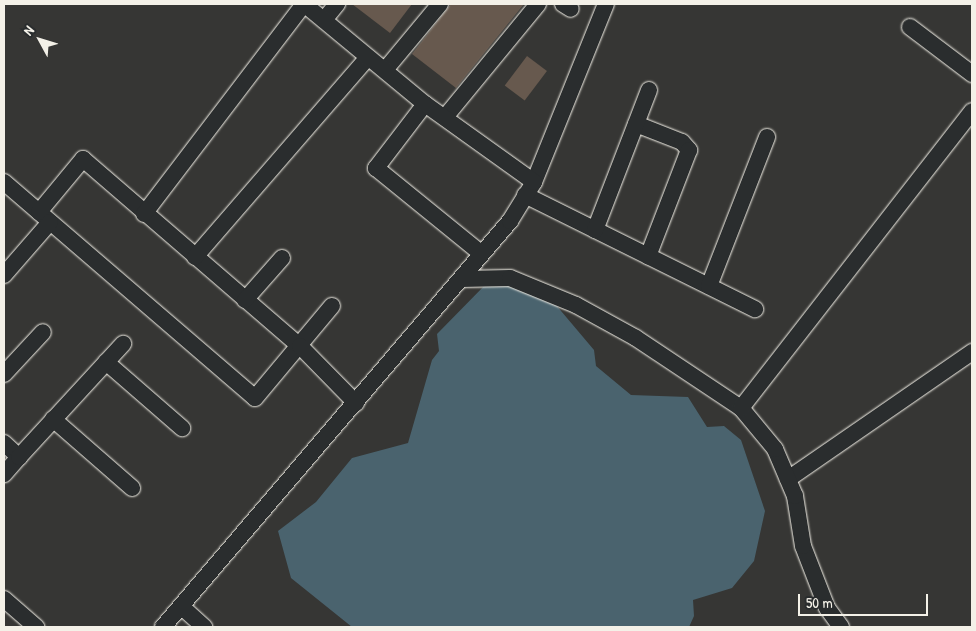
<!DOCTYPE html>
<html>
<head>
<meta charset="utf-8">
<style>
  body { margin:0 }
  #map { position:relative; width:976px; height:631px; overflow:hidden; background:#363634; font-family:"Patrick Hand",sans-serif }
  div>[style] { position:absolute }
  .water>* { inset:0; background:#4a636e }
  .building>* { inset:0; background:#67594e; transform-origin:0 0 }
  .roads { filter:drop-shadow(0 0 1px #f4f1e8) drop-shadow(0 0 1px #f4f1e8) }
  .minor>* { height:16px; margin:-8px; padding:0 8px; transform-origin:8px; border-radius:8px; background:#2a2d2e }
  span { translate:-50% -50%; white-space:nowrap; text-align:center; line-height:1.15; -webkit-text-stroke:4px #2a2d2e; paint-order:stroke }
  .frame { position:absolute; inset:0; border:5px solid #f4f1e8; pointer-events:none }
  .north { position:absolute; left:15px; top:15px; width:50px; height:50px; -webkit-text-stroke:4px #2a2d2e; paint-order:stroke; rotate:309deg; font-size:14px; font-weight:700; line-height:20px; text-align:center; color:#f4f1e8 }
  .north::after { content:''; display:block; margin:auto; width:18px; height:22px; background:#f4f1e8; clip-path:polygon(50% 0,100% 100%,50% 72%,0 100%) }
  .scale { position:absolute; left:798px; top:594px; width:130px; height:22px; box-sizing:border-box; border:2px solid #f4f1e8; border-top:0; padding-left:6px; font-size:15px; line-height:18px; white-space:nowrap; color:#f4f1e8; -webkit-text-stroke:4px #2a2d2e; paint-order:stroke }
</style>
</head>
<body>
<div id="map">
  <div class="water">
    <div style="clip-path:polygon(510px 282px,556px 305px,594px 350px,596px 366px,631px 395px,688px 397px,707px 427px,724px 426px,741px 440px,765px 511px,754px 561px,732px 588px,693px 600px,694px 616px,689px 627px,352px 627px,291px 578px,278px 531px,316px 502px,352px 458px,408px 443px,432px 360px,439px 351px,437px 334px,486px 284px)"></div>
  </div>
  <div class="building">
    <div style="clip-path:polygon(352px 4px,412px 4px,390px 33px)"></div>
    <div style="clip-path:polygon(451px 4px,524px 4px,456px 88px,412px 54px)"></div>
    <div style="left:527px;top:56px;width:25px;height:37px;rotate:37deg"></div>
  </div>
  <div class="roads">
    <div class="minor">
      <div style="left:563px;top:4px;width:9px;rotate:32deg"></div>
      <div style="left:324px;top:20px;width:21px;rotate:-51deg"></div>
      <div style="left:910px;top:27px;width:78px;rotate:37.2deg"></div>
      <div style="left:385px;top:70px;width:86px;rotate:-50.2deg"></div>
      <div style="left:425px;top:104px;width:81px;rotate:127.4deg"></div>
      <div style="left:376px;top:168px;width:136px;rotate:39.1deg"></div>
      <div style="left:446px;top:116px;width:145px;rotate:-50.6deg"></div>
      <div style="left:636px;top:124px;width:49px;rotate:21.4deg"></div>
      <div style="left:682px;top:142px;width:11px;rotate:49deg"></div>
      <div style="left:689px;top:150px;width:114px;rotate:111.1deg"></div>
      <div style="left:4px;top:182px;width:331px;rotate:40.7deg"></div>
      <div style="left:255px;top:398px;width:120px;rotate:-50.1deg"></div>
      <div style="left:534px;top:182px;width:192px;rotate:-68deg"></div>
      <div style="left:525px;top:195px;width:257px;rotate:26.4deg"></div>
      <div style="left:39px;top:212px;width:69px;rotate:-50.3deg"></div>
      <div style="left:83px;top:159px;width:286px;rotate:40.8deg"></div>
      <div style="left:300px;top:346px;width:80px;rotate:45.5deg"></div>
      <div style="left:144px;top:214px;width:264px;rotate:-52.7deg"></div>
      <div style="left:595px;top:230px;width:150px;rotate:-68.9deg"></div>
      <div style="left:195px;top:257px;width:264px;rotate:-49.1deg"></div>
      <div style="left:4px;top:275px;width:70px;rotate:-49deg"></div>
      <div style="left:461px;top:279px;width:49px;rotate:-1.2deg"></div>
      <div style="left:510px;top:278px;width:71px;rotate:22.2deg"></div>
      <div style="left:576px;top:305px;width:68px;rotate:28.8deg"></div>
      <div style="left:636px;top:338px;width:126px;rotate:33.7deg"></div>
      <div style="left:709px;top:286px;width:160px;rotate:-68.7deg"></div>
      <div style="left:245px;top:300px;width:56px;rotate:-48.6deg"></div>
      <div style="left:106px;top:362px;width:101px;rotate:41deg"></div>
      <div style="left:4px;top:374px;width:57px;rotate:-47.1deg"></div>
      <div style="left:53px;top:419px;width:105px;rotate:41.1deg"></div>
      <div style="left:4px;top:443px;width:21px;rotate:43deg"></div>
      <div style="left:19px;top:457px;width:23px;rotate:131deg"></div>
      <div style="left:19px;top:457px;width:154px;rotate:-47.4deg"></div>
      <div style="left:788px;top:479px;width:224px;rotate:-34.6deg"></div>
      <div style="left:4px;top:599px;width:43px;rotate:41.2deg"></div>
      <div style="left:182px;top:607px;width:30px;rotate:42deg"></div>
      <div style="left:163px;top:627px;width:534px;rotate:-49.48deg"></div>
      <div style="left:510px;top:221px;width:46px;rotate:-58.4deg"></div>
      <div style="left:534px;top:182px;width:134px;rotate:-144.4deg"></div>
      <div style="left:425px;top:104px;width:157px;rotate:-140.4deg"></div>
      <div style="left:841px;top:627px;width:24px;rotate:-126deg"></div>
      <div style="left:827px;top:608px;width:66px;rotate:-111.2deg"></div>
      <div style="left:803px;top:546px;width:51px;rotate:-99.1deg"></div>
      <div style="left:795px;top:496px;width:51px;rotate:-113.1deg"></div>
      <div style="left:775px;top:449px;width:53px;rotate:-129.7deg"></div>
      <div style="left:741px;top:408px;width:376px;rotate:-52.1deg"></div>
    </div>
  </div>
  <div class="frame"></div>
  <div class="north">N</div>
  <div class="scale">50 m</div>
</div>
</body>
</html>
